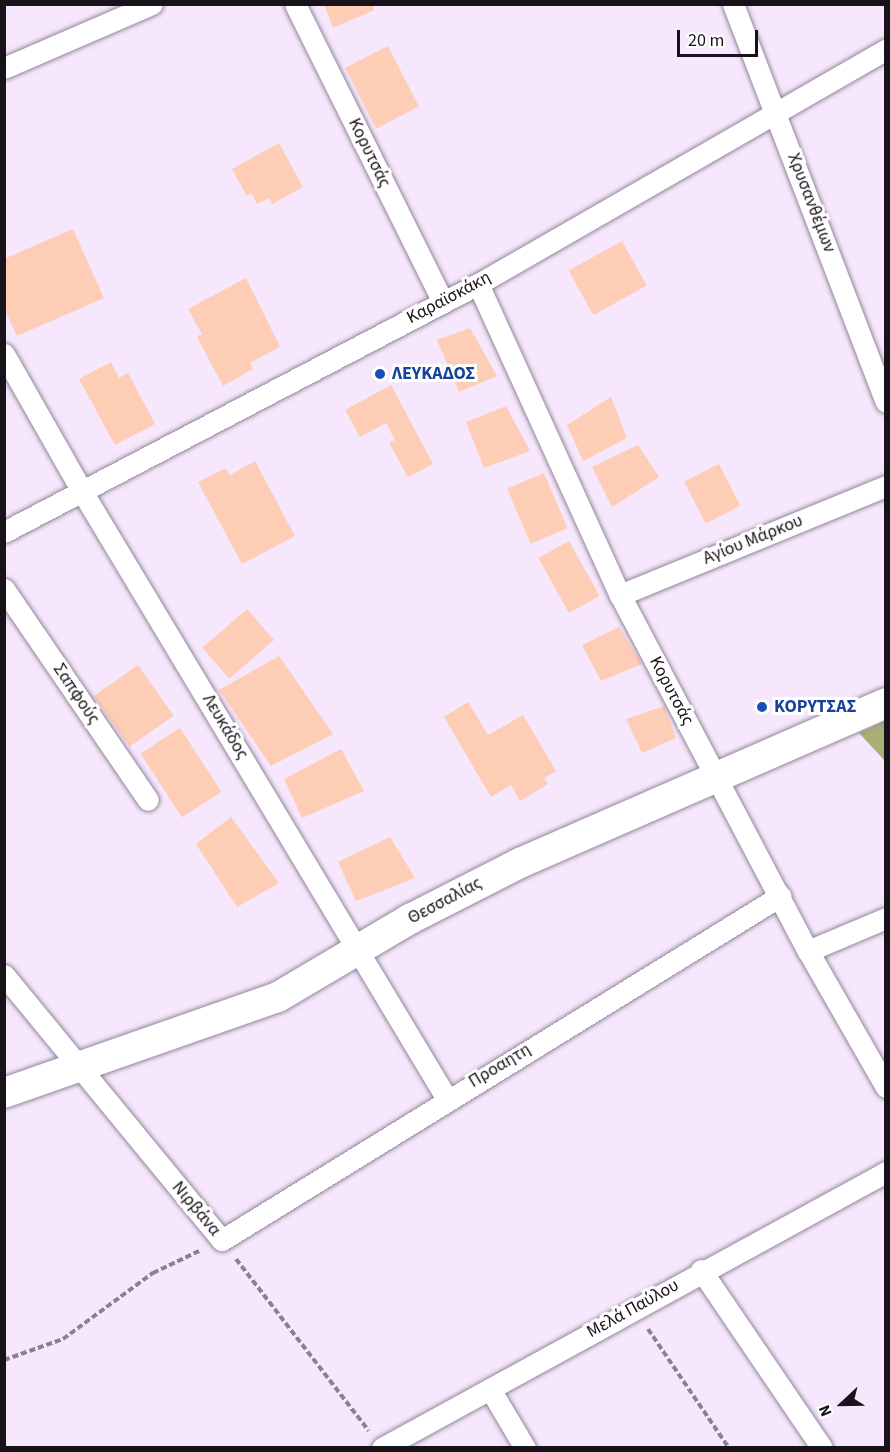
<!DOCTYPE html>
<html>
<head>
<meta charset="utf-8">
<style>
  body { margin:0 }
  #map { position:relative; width:890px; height:1452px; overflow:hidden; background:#f6e7fd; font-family:"Source Sans 3",sans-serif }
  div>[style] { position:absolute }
  .forest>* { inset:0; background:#aaaf75 }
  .building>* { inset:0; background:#fdcdb6; transform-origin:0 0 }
  .path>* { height:4px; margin-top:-2px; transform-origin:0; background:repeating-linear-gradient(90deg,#8b818f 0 6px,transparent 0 9px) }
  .roads { filter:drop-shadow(0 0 2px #93869a) drop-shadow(0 0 2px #93869a) }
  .street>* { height:21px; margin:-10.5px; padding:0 10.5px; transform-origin:10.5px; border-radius:10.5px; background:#fff }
  .secondary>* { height:30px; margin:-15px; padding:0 15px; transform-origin:15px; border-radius:15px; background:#fff }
  .dots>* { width:16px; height:16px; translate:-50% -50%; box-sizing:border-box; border:3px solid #fff; border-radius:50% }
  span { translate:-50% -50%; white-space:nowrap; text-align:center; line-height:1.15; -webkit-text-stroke:6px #fff; paint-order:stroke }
  .street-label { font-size:18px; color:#18131a }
  .transit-label { font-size:18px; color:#164399; font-weight:700 }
  .left { translate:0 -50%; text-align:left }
  .frame { position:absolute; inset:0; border:6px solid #18131a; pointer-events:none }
  .north { position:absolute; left:812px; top:1374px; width:60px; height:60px; -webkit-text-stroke:4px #fff; paint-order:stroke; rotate:248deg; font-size:16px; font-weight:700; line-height:24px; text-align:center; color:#18131a }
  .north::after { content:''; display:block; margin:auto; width:21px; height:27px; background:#18131a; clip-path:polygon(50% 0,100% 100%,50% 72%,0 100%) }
  .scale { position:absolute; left:677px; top:30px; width:81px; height:27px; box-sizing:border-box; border:3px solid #18131a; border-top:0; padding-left:8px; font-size:18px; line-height:21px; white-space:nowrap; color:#18131a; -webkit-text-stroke:4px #fff; paint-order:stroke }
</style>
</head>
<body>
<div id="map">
  <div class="forest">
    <div style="clip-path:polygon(885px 721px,885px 761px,859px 733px)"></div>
  </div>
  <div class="building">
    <div style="clip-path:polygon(324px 4px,372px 4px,374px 10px,333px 28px)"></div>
    <div style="left:388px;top:46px;width:68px;height:48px;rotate:63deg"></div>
    <div style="clip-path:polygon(279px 143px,303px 187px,272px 204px,269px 198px,257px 204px,251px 193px,247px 196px,232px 169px)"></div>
    <div style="clip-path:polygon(73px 229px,104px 298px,17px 336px,4px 308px,4px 259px)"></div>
    <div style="left:622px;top:241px;width:51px;height:61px;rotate:61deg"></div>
    <div style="clip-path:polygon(246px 278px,280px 347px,250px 363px,253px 369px,223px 386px,197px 337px,202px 334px,188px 309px)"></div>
    <div style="clip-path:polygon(470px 328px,497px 376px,459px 392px,437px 340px)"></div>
    <div style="clip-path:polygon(111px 362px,119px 378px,128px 373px,155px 424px,115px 445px,79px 379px)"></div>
    <div style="clip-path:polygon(391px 385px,433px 464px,408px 477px,389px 443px,395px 440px,386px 423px,360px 437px,345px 410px)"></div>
    <div style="clip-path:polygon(611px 397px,627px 438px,583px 461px,567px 425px)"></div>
    <div style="clip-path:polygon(506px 406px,530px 451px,484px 468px,466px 422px)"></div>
    <div style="clip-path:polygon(638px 445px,659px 477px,612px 507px,592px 467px)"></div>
    <div style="clip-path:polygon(255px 461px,295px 536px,242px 564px,198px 482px,226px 468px,230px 475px)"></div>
    <div style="left:719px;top:464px;width:47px;height:39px;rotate:63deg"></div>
    <div style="left:544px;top:473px;width:60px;height:40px;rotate:67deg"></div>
    <div style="left:569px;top:541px;width:63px;height:35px;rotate:61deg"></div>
    <div style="left:247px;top:609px;width:41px;height:59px;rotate:49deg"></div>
    <div style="clip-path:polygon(619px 627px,642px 664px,601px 681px,582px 645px)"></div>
    <div style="clip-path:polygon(279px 656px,333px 734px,271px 766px,219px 690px)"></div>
    <div style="left:138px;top:665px;width:62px;height:54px;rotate:55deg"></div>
    <div style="clip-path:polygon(468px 702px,488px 735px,523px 715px,556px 771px,544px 778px,548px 784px,520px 801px,511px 785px,491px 797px,444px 717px)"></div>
    <div style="clip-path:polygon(664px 706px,676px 738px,642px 753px,626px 719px)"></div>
    <div style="left:180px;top:728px;width:76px;height:47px;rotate:57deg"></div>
    <div style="clip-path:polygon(341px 749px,364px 791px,302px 818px,284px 779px)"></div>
    <div style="clip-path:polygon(231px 817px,279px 883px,237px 907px,196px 844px)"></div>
    <div style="clip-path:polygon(390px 837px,415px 878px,356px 901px,338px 862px)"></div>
  </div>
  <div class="path">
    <div style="left:236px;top:1259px;width:217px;rotate:52.3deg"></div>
    <div style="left:648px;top:1329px;width:144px;rotate:55.8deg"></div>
    <div style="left:4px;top:1360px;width:63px;rotate:-19.6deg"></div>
    <div style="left:63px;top:1339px;width:112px;rotate:-36.3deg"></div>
    <div style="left:153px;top:1273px;width:53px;rotate:-25.6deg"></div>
  </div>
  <div class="roads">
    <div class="street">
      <div style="left:295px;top:4px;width:333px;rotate:63.6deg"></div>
      <div style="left:733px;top:4px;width:426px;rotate:69deg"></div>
      <div style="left:4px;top:68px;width:161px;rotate:-23.4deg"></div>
      <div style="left:478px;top:284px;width:342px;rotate:65.5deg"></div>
      <div style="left:620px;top:595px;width:403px;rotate:62.2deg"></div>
      <div style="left:808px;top:951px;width:157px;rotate:60.2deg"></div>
      <div style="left:4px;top:354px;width:160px;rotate:60.4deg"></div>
      <div style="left:83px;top:493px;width:707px;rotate:59.01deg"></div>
      <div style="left:4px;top:532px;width:535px;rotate:-27.62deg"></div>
      <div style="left:478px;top:284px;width:471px;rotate:-29.9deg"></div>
      <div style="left:4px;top:589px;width:255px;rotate:55.7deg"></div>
      <div style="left:620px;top:595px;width:287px;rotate:-22.3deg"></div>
      <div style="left:808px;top:951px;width:85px;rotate:-22.9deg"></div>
      <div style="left:4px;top:975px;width:343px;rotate:50.6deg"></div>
      <div style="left:222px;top:1240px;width:656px;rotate:-31.65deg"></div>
      <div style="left:701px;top:1270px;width:215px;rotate:55.8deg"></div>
      <div style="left:490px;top:1389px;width:69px;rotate:59.3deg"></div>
      <div style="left:382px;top:1448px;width:575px;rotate:-28.71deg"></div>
    </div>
    <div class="secondary">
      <div style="left:4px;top:1093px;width:290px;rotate:-19.3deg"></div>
      <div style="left:278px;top:997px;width:153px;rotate:-30.6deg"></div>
      <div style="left:410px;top:919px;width:123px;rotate:-27deg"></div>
      <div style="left:520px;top:863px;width:399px;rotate:-23.6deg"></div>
    </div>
  </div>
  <div class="dots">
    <div style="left:380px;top:374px;background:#1a4fb4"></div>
    <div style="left:762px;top:707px;background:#1a4fb4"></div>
  </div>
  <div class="street-label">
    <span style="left:369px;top:153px;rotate:64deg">Κορυτσάς</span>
    <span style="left:811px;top:203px;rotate:69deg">Χρυσανθέμων</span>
    <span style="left:449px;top:298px;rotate:-28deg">Καραϊσκάκη</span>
    <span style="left:753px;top:540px;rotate:-22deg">Αγίου Μάρκου</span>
    <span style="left:671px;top:691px;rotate:62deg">Κορυτσάς</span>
    <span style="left:76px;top:694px;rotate:56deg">Σαπφούς</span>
    <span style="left:225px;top:727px;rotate:59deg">Λευκάδος</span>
    <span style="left:445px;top:901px;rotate:-28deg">Θεσσαλίας</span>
    <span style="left:500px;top:1066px;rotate:-31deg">Προαητη</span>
    <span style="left:196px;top:1209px;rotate:50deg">Νιρβάνα</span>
    <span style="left:633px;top:1309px;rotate:-29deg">Μελά Παύλου</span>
  </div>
  <div class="transit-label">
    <span class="left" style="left:392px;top:374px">ΛΕΥΚΑΔΟΣ</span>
    <span class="left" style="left:774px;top:707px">ΚΟΡΥΤΣΑΣ</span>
  </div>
  <div class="frame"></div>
  <div class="north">N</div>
  <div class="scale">20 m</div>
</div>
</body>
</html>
